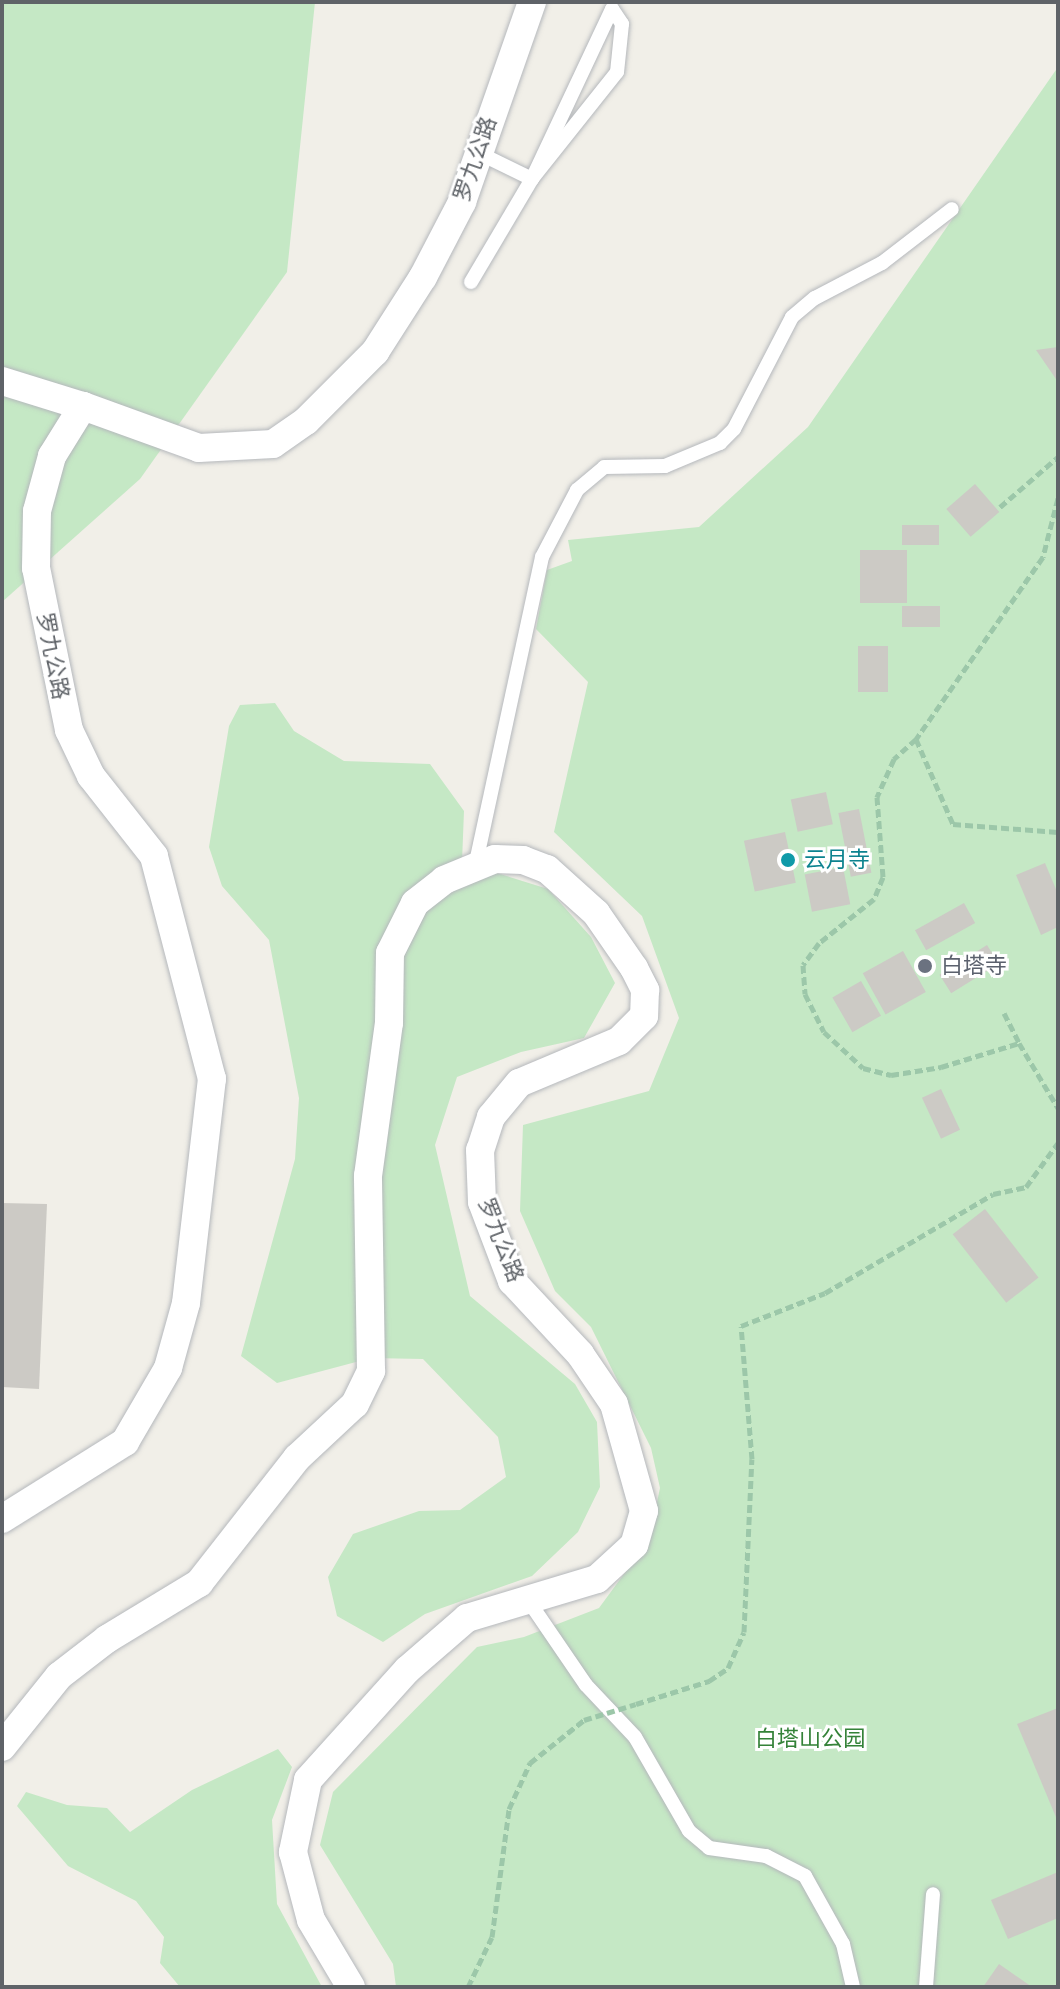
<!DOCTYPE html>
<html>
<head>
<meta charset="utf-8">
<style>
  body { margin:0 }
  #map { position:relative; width:1060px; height:1989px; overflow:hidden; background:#f1efe8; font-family:Mulish,"Noto Sans SC",sans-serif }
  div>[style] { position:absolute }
  .green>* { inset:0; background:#c5e8c5 }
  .building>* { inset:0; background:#cccac5; transform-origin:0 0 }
  .path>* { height:5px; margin-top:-2.5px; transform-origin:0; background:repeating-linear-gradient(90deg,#9cc7a9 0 8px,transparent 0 12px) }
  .roads { filter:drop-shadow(0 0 2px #b5b8bc) drop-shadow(0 0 2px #b5b8bc) }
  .service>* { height:14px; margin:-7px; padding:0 7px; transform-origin:7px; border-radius:7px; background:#fff }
  .minor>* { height:28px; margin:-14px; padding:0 14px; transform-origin:14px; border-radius:14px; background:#fff }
  .path-bridge>* { height:5px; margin-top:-2.5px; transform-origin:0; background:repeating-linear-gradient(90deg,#9cc7a9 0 8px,transparent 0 12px) }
  .dots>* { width:22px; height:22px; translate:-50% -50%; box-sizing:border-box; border:4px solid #fff; border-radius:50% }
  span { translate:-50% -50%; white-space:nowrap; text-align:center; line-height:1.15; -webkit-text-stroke:6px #fff; paint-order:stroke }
  .street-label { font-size:22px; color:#5f6368 }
  .culture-label { font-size:22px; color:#0d838f }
  .left { translate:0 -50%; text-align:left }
  .worship-label { font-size:22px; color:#5b616d }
  .park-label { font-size:22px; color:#348238 }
  .frame { position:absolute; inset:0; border:4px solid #5f6368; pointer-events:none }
</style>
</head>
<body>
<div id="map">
  <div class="green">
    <div style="clip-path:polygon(2px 2px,315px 2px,287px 272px,140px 479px,2px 602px)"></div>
    <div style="clip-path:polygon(1058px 67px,1058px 1987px,396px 1987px,393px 1964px,320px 1845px,333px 1792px,477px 1647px,524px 1637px,599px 1608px,649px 1540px,660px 1488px,651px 1448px,591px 1327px,555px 1291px,520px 1211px,523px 1125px,649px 1091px,679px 1018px,642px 916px,554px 832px,588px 682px,536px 629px,547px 570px,572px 561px,568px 540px,699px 527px,808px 427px)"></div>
    <div style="clip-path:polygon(275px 703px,294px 731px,344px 761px,430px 764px,464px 811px,462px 862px,548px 889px,591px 937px,615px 983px,584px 1038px,521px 1052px,457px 1077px,435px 1145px,470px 1296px,575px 1384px,597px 1422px,600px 1487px,578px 1532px,532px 1576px,425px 1614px,383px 1642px,337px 1616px,328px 1577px,353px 1534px,419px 1511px,460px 1510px,506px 1477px,498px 1437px,423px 1359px,371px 1358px,277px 1383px,241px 1356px,295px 1159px,299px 1098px,269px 940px,222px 886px,209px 847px,229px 726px,240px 705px)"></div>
    <div style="clip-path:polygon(278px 1749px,292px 1767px,272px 1820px,277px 1904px,322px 1987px,180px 1987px,160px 1963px,164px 1937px,136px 1901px,68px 1866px,17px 1806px,26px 1792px,67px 1805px,107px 1808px,130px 1832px,192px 1790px)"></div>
  </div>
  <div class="building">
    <div style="clip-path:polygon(1058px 347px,1058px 382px,1036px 350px)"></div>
    <div style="left:975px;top:484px;width:37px;height:38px;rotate:49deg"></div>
    <div style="left:902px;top:525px;width:37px;height:20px"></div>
    <div style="left:860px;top:550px;width:47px;height:53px"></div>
    <div style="left:902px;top:606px;width:38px;height:21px"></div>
    <div style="left:858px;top:646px;width:30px;height:46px"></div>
    <div style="left:826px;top:792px;width:33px;height:36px;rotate:78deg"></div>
    <div style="left:859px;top:809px;width:65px;height:21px;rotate:79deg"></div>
    <div style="left:785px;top:832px;width:52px;height:42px;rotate:78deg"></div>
    <div style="clip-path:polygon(1045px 863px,1058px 894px,1058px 927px,1041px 935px,1016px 875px)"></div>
    <div style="left:843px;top:867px;width:38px;height:39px;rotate:79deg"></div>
    <div style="left:964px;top:903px;width:23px;height:56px;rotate:61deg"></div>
    <div style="left:987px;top:945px;width:22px;height:56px;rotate:58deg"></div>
    <div style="left:903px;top:951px;width:47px;height:46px;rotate:61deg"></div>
    <div style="left:861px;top:981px;width:40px;height:33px;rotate:60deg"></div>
    <div style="left:941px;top:1089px;width:45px;height:21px;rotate:65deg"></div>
    <div style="clip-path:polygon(2px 1203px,47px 1204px,39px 1389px,2px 1387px)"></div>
    <div style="left:985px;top:1209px;width:87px;height:41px;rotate:52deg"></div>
    <div style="clip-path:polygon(1058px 1708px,1058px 1822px,1017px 1724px)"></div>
    <div style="clip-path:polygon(1058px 1872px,1058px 1918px,1008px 1939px,991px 1900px)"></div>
    <div style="clip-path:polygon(999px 1964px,1032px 1987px,983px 1987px)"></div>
  </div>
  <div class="path">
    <div style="left:1058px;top:498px;width:61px;rotate:104.3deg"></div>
    <div style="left:1043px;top:557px;width:222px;rotate:124.9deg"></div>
    <div style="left:916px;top:739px;width:93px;rotate:66.5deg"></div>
    <div style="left:953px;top:824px;width:105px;rotate:4.4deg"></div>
    <div style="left:1000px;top:507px;width:77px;rotate:-40.8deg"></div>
    <div style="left:916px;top:739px;width:30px;rotate:138deg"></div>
    <div style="left:894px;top:759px;width:42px;rotate:114.1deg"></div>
    <div style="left:877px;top:797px;width:80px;rotate:85.7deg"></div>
    <div style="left:883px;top:877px;width:24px;rotate:112deg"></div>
    <div style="left:874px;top:899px;width:70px;rotate:141.3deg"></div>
    <div style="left:819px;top:943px;width:27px;rotate:126deg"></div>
    <div style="left:803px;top:965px;width:29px;rotate:86deg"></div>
    <div style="left:805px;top:994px;width:42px;rotate:63.4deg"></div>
    <div style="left:824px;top:1032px;width:53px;rotate:42.7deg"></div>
    <div style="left:863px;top:1068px;width:29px;rotate:14deg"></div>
    <div style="left:891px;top:1075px;width:51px;rotate:-9.1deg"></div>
    <div style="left:941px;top:1067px;width:82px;rotate:-17.1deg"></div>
    <div style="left:1019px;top:1043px;width:76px;rotate:59deg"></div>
    <div style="left:1004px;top:1013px;width:34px;rotate:63deg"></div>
    <div style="left:636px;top:1704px;width:77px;rotate:-17.5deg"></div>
    <div style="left:709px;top:1681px;width:23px;rotate:-34deg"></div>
    <div style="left:728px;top:1668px;width:39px;rotate:-66deg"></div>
    <div style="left:744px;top:1632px;width:173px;rotate:-87.4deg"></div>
    <div style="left:752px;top:1459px;width:133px;rotate:-94.7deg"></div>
    <div style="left:741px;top:1326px;width:90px;rotate:-21.4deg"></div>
    <div style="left:825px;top:1293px;width:195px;rotate:-30.5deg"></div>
    <div style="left:993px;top:1194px;width:34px;rotate:-12deg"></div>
    <div style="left:1026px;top:1187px;width:54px;rotate:-54deg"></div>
    <div style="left:468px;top:1987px;width:55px;rotate:-64.4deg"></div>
    <div style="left:492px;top:1937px;width:129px;rotate:-82.4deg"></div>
    <div style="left:509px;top:1809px;width:51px;rotate:-65.5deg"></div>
    <div style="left:530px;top:1763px;width:69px;rotate:-38.5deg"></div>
  </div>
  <div class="roads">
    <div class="service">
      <div style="left:471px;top:282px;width:120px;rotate:-59.4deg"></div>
      <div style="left:532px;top:179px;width:188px;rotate:-64.8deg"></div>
      <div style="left:612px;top:9px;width:18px;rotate:56deg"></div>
      <div style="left:622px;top:24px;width:48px;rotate:95.9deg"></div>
      <div style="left:617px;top:72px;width:137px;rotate:128.5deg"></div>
      <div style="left:532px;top:179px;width:57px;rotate:-153.9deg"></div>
      <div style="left:475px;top:867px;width:317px;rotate:-77.8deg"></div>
      <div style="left:542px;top:557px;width:76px;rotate:-62.4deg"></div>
      <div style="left:577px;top:490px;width:35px;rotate:-40deg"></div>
      <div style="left:604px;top:467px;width:61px;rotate:-0.9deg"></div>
      <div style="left:665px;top:466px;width:60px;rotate:-22.7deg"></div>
      <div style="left:720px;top:443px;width:20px;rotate:-45deg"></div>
      <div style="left:734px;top:429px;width:126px;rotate:-62.6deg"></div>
      <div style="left:792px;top:317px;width:30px;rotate:-40deg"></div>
      <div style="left:815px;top:298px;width:76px;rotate:-27.6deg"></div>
      <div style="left:882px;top:263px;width:88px;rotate:-37.6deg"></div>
      <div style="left:530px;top:1603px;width:99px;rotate:55.7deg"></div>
      <div style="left:586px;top:1685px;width:71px;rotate:46.7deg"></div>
      <div style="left:635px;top:1737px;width:108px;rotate:60.1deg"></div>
      <div style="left:689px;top:1831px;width:26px;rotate:40deg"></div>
      <div style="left:709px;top:1848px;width:58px;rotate:8deg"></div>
      <div style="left:766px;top:1856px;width:44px;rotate:27.1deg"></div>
      <div style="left:805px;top:1876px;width:78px;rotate:60.8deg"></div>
      <div style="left:843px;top:1944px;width:44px;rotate:76.9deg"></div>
      <div style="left:926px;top:1987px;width:93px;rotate:-85.7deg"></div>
    </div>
    <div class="minor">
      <div style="left:2px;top:381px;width:85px;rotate:17.2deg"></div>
      <div style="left:2px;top:1519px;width:145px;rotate:-32deg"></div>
      <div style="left:125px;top:1442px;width:86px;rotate:-59.8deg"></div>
      <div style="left:168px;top:1368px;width:67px;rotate:-74.5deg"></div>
      <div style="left:186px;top:1303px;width:226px;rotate:-83.4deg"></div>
      <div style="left:212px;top:1079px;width:230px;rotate:-104.6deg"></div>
      <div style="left:154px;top:856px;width:102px;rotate:-128.2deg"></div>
      <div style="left:91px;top:776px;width:51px;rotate:-115.6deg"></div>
      <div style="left:69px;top:730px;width:165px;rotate:-101.5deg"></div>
      <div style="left:36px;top:568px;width:57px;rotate:-89deg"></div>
      <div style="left:37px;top:511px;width:57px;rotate:-74.7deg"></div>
      <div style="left:52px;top:456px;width:59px;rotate:-58.2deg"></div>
      <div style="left:83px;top:406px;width:123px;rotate:19.9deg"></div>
      <div style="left:199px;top:448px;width:74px;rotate:-3.1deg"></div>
      <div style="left:273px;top:444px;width:40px;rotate:-34.9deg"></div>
      <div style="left:306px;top:421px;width:98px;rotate:-45deg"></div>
      <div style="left:375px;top:352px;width:89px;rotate:-57.4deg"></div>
      <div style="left:423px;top:277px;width:85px;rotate:-62.5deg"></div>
      <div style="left:462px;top:202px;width:212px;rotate:-70.7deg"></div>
      <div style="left:2px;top:1747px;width:91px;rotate:-51.2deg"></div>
      <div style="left:59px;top:1676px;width:61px;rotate:-37.6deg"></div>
      <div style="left:107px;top:1639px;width:108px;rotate:-31.3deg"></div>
      <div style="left:199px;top:1583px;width:159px;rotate:-51.9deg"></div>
      <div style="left:297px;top:1458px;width:79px;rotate:-43deg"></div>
      <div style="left:355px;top:1404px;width:37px;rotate:-64deg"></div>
      <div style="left:371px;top:1371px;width:195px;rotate:-90.9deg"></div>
      <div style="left:368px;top:1176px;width:154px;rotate:-82.2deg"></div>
      <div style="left:389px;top:1023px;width:70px;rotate:-89.2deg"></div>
      <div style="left:390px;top:953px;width:56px;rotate:-63.4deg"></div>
      <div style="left:415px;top:903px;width:37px;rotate:-38deg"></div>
      <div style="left:444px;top:880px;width:55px;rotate:-22.4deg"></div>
      <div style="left:495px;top:859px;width:28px;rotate:2deg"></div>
      <div style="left:523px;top:860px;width:26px;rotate:21deg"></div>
      <div style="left:547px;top:869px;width:66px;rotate:41.9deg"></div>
      <div style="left:596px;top:913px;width:67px;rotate:55.4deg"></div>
      <div style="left:634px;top:968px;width:25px;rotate:63deg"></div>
      <div style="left:645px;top:990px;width:26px;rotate:92deg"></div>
      <div style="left:644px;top:1016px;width:35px;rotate:135deg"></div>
      <div style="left:619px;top:1041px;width:108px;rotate:157.2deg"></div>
      <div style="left:519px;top:1083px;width:44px;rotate:129.5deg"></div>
      <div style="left:491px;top:1117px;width:35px;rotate:108deg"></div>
      <div style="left:480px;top:1150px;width:52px;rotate:87.8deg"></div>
      <div style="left:482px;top:1202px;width:85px;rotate:69.2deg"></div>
      <div style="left:512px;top:1281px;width:100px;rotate:47deg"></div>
      <div style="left:580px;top:1354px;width:60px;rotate:55.8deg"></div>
      <div style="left:614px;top:1404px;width:111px;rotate:74.3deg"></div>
      <div style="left:644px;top:1511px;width:35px;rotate:106deg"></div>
      <div style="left:634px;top:1545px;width:50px;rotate:137.4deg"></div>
      <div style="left:597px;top:1579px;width:136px;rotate:163.3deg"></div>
      <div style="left:467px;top:1618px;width:79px;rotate:139.1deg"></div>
      <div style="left:407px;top:1670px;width:148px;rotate:132deg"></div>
      <div style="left:308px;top:1780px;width:74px;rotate:101.8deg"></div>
      <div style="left:293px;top:1852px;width:70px;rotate:75.2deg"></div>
      <div style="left:311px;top:1920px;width:78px;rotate:59.2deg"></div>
    </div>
  </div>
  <div class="path-bridge">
    <div style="left:584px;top:1720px;width:54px;rotate:-17.1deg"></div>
  </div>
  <div class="dots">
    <div style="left:788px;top:860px;background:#0f9aa8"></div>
    <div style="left:925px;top:966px;background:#6b7280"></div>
  </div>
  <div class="street-label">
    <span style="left:475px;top:159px;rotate:-71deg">罗九公路</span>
    <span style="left:53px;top:656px;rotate:79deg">罗九公路</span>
    <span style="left:501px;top:1240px;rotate:69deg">罗九公路</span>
  </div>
  <div class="culture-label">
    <span class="left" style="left:804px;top:860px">云月寺</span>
  </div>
  <div class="worship-label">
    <span class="left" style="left:941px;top:966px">白塔寺</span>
  </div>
  <div class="park-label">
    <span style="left:810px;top:1739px">白塔山公园</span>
  </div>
  <div class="frame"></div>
</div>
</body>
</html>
